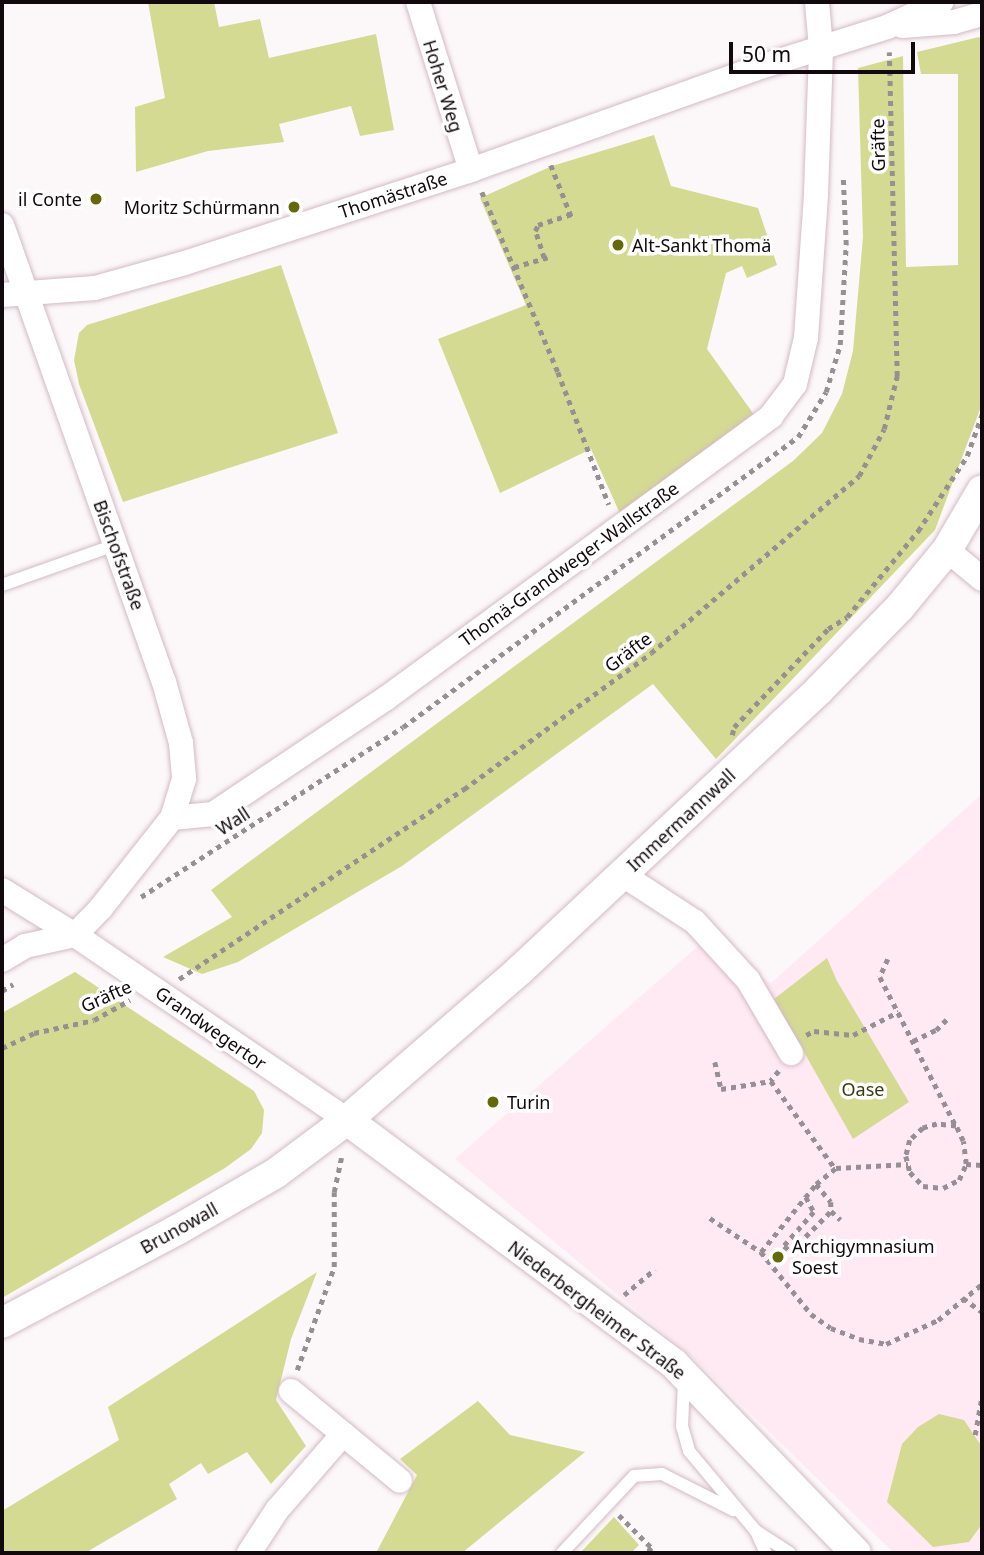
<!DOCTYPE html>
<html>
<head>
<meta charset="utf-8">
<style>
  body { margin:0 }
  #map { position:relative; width:984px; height:1555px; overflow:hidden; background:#fcf7f9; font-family:"Noto Sans",sans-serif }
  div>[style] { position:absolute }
  .built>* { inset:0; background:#ffeaf3 }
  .green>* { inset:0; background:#d4da92 }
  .path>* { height:4.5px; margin-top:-2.25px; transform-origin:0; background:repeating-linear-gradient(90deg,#979093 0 5px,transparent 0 10px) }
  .roads { filter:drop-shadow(0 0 2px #d3bac5) drop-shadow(0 0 2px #d3bac5) }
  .service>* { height:12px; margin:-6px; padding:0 6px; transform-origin:6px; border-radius:6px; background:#fff }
  .minor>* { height:24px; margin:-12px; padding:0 12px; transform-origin:12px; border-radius:12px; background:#fff }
  .tertiary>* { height:30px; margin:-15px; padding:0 15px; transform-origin:15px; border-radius:15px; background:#fff }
  .dots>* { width:19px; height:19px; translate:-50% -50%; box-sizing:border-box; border:4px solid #fff; border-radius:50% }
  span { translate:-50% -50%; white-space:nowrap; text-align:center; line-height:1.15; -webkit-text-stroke:7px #fff; paint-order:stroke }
  .street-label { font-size:18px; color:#11090d }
  .poi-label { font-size:18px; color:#11090d }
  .right { translate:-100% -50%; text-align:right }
  .left { translate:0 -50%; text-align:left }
  .park-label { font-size:18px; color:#383a0f }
  .frame { position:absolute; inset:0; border:4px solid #11090d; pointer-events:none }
  .scale { position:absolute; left:729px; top:42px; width:186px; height:32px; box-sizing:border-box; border:4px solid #11090d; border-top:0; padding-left:9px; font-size:21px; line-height:24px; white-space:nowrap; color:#11090d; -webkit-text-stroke:5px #fff; paint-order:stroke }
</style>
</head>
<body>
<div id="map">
  <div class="built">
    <div style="clip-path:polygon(982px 794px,982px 1553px,894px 1553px,691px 1356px,455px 1159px,705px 940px,771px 983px)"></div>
  </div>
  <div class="green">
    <div style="clip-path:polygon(148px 2px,214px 2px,219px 27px,260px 19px,269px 58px,376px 34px,394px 130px,360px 136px,351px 106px,279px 124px,284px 142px,208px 151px,136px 172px,135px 107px,165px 98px)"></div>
    <div style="clip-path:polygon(979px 37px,982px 41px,982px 404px,935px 530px,716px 759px,653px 684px,402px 866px,238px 962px,202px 974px,163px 957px,232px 917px,211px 890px,793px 461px,822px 433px,842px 394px,853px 351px,863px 237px,858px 68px,903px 56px,906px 267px,958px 265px,958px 74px,921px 74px,917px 52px)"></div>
    <div style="clip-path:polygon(654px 135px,671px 186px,758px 208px,777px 265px,747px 278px,742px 266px,726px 273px,707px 349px,755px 416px,622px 518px,591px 449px,500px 493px,438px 339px,526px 305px,480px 198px,552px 166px)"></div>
    <div style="clip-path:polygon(281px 265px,338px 433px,123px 502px,79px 384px,74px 360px,79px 333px,87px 325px)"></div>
    <div style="clip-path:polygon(827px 958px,837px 981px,909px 1102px,853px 1139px,774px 999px)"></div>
    <div style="clip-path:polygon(75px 972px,254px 1091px,264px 1110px,262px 1133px,251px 1149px,225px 1168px,2px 1298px,2px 1013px)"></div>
    <div style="clip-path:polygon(317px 1272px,291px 1339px,276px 1400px,306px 1446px,271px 1484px,247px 1452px,208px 1474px,201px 1463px,169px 1484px,177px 1499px,85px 1553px,2px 1553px,2px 1511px,119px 1440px,108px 1407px)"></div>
    <div style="clip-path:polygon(478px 1401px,510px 1435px,585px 1452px,462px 1553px,376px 1553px,417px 1475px,400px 1459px)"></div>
    <div style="clip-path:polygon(939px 1414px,964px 1420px,982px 1447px,982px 1524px,969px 1542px,933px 1547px,887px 1502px,902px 1444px,918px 1427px)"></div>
    <div style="clip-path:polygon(614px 1517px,639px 1545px,631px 1553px,580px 1553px)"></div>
  </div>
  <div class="path">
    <div style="left:551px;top:165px;width:57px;rotate:68.4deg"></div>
    <div style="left:482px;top:192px;width:195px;rotate:67.1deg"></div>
    <div style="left:558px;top:372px;width:142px;rotate:69deg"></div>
    <div style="left:544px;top:258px;width:28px;rotate:-108deg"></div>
    <div style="left:535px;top:231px;width:7px;rotate:-63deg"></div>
    <div style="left:538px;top:225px;width:35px;rotate:-18deg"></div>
    <div style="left:514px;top:267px;width:35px;rotate:-16deg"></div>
    <div style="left:732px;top:735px;width:8px;rotate:-76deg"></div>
    <div style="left:734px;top:727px;width:136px;rotate:-46.2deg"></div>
    <div style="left:828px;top:629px;width:22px;rotate:-32deg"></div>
    <div style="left:847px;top:617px;width:112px;rotate:-50.5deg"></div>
    <div style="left:918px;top:531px;width:90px;rotate:-56.8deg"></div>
    <div style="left:967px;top:456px;width:45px;rotate:-70.3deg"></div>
    <div style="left:141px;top:897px;width:312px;rotate:-33deg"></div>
    <div style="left:403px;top:727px;width:490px;rotate:-36.3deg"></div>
    <div style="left:798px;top:437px;width:53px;rotate:-58.1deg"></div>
    <div style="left:826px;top:392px;width:49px;rotate:-73.4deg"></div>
    <div style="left:840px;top:345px;width:100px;rotate:-86.6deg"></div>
    <div style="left:846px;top:245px;width:68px;rotate:-92.5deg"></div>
    <div style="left:888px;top:959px;width:20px;rotate:114deg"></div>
    <div style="left:880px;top:977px;width:167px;rotate:63deg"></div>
    <div style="left:956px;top:1126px;width:19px;rotate:-174deg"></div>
    <div style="left:937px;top:1124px;width:15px;rotate:164deg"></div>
    <div style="left:923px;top:1128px;width:18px;rotate:137deg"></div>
    <div style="left:910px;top:1140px;width:16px;rotate:104deg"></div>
    <div style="left:906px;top:1156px;width:16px;rotate:76deg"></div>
    <div style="left:910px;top:1172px;width:19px;rotate:47deg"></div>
    <div style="left:923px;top:1186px;width:20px;rotate:6deg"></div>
    <div style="left:943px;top:1188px;width:18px;rotate:-27deg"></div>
    <div style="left:959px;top:1180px;width:17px;rotate:-66deg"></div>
    <div style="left:966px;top:1164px;width:23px;rotate:-97deg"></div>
    <div style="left:963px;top:1141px;width:17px;rotate:-115deg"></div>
    <div style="left:179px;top:979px;width:343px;rotate:-33.7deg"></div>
    <div style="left:464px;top:789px;width:231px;rotate:-36deg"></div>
    <div style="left:651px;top:653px;width:273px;rotate:-40.4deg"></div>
    <div style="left:859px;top:476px;width:53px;rotate:-62deg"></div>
    <div style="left:884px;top:429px;width:55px;rotate:-76.2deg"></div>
    <div style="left:897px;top:376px;width:324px;rotate:-91.4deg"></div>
    <div style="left:2px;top:991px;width:13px;rotate:-32deg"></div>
    <div style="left:806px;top:1035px;width:9px;rotate:-27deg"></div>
    <div style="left:814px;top:1031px;width:39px;rotate:6deg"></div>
    <div style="left:853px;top:1035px;width:51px;rotate:-27.1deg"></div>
    <div style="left:913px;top:1041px;width:25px;rotate:-26deg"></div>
    <div style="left:936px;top:1030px;width:16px;rotate:-45deg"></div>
    <div style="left:2px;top:1048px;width:35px;rotate:-25deg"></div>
    <div style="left:34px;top:1033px;width:61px;rotate:-12.2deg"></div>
    <div style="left:94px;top:1020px;width:41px;rotate:-29.1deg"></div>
    <div style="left:715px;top:1062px;width:28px;rotate:77deg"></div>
    <div style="left:721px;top:1089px;width:51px;rotate:-9.1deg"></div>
    <div style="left:779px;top:1071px;width:13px;rotate:129deg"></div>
    <div style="left:771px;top:1081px;width:108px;rotate:53.7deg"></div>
    <div style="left:966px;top:1164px;width:16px;rotate:4deg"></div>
    <div style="left:816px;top:1184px;width:23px;rotate:50deg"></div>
    <div style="left:831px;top:1202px;width:9px;rotate:90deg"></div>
    <div style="left:831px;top:1211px;width:13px;rotate:42deg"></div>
    <div style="left:806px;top:1197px;width:17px;rotate:62deg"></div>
    <div style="left:814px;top:1212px;width:45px;rotate:131.4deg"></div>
    <div style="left:784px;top:1246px;width:9px;rotate:36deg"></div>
    <div style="left:791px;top:1251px;width:57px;rotate:-45deg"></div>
    <div style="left:710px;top:1218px;width:61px;rotate:33.7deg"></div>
    <div style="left:761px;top:1252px;width:87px;rotate:-51deg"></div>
    <div style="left:816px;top:1184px;width:26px;rotate:-39deg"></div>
    <div style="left:836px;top:1168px;width:72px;rotate:-3.2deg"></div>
    <div style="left:761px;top:1252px;width:80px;rotate:51.1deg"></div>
    <div style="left:811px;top:1314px;width:24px;rotate:35deg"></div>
    <div style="left:831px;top:1328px;width:30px;rotate:21deg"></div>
    <div style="left:859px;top:1339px;width:27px;rotate:10deg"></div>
    <div style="left:886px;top:1344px;width:57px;rotate:-24.8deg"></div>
    <div style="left:938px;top:1320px;width:57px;rotate:-39.3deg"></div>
    <div style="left:624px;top:1295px;width:40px;rotate:-40deg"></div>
    <div style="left:963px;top:1298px;width:24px;rotate:36deg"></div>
    <div style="left:297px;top:1370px;width:109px;rotate:-70.2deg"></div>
    <div style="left:334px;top:1267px;width:75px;rotate:-90deg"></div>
    <div style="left:334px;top:1192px;width:35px;rotate:-78deg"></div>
    <div style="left:975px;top:1435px;width:40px;rotate:-80deg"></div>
    <div style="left:619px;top:1515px;width:47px;rotate:45deg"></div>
    <div style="left:652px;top:1548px;width:8px;rotate:140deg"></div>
  </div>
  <div class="roads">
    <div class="service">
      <div style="left:2px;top:585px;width:120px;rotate:-19.5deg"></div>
      <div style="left:684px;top:1381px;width:45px;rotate:92.5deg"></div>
      <div style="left:682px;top:1426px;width:26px;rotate:74deg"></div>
      <div style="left:689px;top:1451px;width:104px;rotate:50.1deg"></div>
      <div style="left:756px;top:1531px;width:40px;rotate:32.9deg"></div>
      <div style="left:756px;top:1531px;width:24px;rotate:66deg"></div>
      <div style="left:562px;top:1553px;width:105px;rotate:-46.9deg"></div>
      <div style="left:634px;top:1476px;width:28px;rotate:-4deg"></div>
      <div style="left:662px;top:1474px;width:80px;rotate:26.9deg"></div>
    </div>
    <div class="minor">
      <div style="left:418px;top:2px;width:176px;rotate:72.5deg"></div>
      <div style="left:902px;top:26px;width:52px;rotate:-4.4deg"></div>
      <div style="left:954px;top:22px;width:29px;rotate:-16deg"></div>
      <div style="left:2px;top:225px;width:485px;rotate:70.5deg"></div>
      <div style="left:164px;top:682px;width:63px;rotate:74.4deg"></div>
      <div style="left:181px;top:743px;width:36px;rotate:85deg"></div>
      <div style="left:184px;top:779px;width:41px;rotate:107.1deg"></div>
      <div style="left:172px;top:818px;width:115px;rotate:128.3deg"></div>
      <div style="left:101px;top:908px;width:37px;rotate:134deg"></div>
      <div style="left:2px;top:295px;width:93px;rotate:-4.3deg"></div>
      <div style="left:95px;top:288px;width:93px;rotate:-15.5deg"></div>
      <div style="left:185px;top:263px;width:301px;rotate:-18deg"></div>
      <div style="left:471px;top:170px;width:300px;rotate:-19.6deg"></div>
      <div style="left:754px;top:69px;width:139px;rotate:-17.5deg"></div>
      <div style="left:887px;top:27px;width:60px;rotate:-24.8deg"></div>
      <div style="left:947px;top:550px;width:45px;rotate:39.6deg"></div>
      <div style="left:172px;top:818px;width:41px;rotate:-5.6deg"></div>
      <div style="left:213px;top:814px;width:207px;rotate:-33.8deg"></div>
      <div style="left:385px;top:699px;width:479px;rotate:-36.2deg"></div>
      <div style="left:771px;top:416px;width:40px;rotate:-53deg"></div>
      <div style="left:795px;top:384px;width:47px;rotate:-76.6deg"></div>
      <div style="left:806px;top:338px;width:144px;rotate:-86deg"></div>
      <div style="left:816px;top:194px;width:146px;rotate:-88deg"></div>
      <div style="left:821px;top:48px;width:46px;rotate:-95deg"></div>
      <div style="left:623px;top:875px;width:86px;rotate:33.1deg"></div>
      <div style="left:695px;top:922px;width:79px;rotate:47.6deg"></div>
      <div style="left:748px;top:980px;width:85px;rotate:59.5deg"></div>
      <div style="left:2px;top:890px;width:86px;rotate:31.7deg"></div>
      <div style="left:75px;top:935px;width:329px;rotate:34.2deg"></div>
      <div style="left:2px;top:960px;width:27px;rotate:-31deg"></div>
      <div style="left:25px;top:946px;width:51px;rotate:-12.4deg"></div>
      <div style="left:291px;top:1391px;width:141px;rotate:39.5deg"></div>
      <div style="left:249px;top:1553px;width:51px;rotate:-56.9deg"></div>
      <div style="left:277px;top:1510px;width:101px;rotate:-49deg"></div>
    </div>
    <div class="tertiary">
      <div style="left:347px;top:1120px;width:408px;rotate:36.7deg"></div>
      <div style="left:674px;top:1364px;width:262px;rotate:46.1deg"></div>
      <div style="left:2px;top:1323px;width:198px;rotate:-28deg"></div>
      <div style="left:177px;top:1230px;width:114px;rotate:-29.9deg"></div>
      <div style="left:276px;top:1173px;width:89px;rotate:-36.7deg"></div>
      <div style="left:347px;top:1120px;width:229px;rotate:-40.9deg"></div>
      <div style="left:520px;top:970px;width:410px;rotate:-43.1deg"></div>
      <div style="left:819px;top:690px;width:116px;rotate:-45.7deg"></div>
      <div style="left:900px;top:607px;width:74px;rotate:-50.5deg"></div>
      <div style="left:947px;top:550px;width:69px;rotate:-59.7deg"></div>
    </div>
  </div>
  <div class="dots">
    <div style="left:96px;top:199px;background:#656806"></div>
    <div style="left:294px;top:207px;background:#656806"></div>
    <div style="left:618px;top:245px;background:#656806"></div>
    <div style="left:493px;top:1102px;background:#656806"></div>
    <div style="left:778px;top:1257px;background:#656806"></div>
  </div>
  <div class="street-label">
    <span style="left:443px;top:86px;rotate:73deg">Hoher Weg</span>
    <span style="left:878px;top:145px;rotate:-91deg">Gräfte</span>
    <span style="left:393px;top:195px;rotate:-18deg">Thomästraße</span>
    <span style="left:119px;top:555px;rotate:70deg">Bischofstraße</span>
    <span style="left:569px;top:564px;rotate:-36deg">Thomä-Grandweger-Wallstraße</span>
    <span style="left:628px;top:652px;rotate:-37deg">Gräfte</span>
    <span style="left:681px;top:820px;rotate:-43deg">Immermannwall</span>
    <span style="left:233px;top:821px;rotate:-33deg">Wall</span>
    <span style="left:106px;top:996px;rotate:-24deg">Gräfte</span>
    <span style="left:211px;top:1028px;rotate:35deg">Grandwegertor</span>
    <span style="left:179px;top:1228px;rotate:-29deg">Brunowall</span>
    <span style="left:597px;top:1310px;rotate:37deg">Niederbergheimer Straße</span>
  </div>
  <div class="poi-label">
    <span class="right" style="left:82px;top:199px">il Conte</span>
    <span class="right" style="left:280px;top:207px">Moritz Schürmann</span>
    <span class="left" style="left:632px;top:245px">Alt-Sankt Thomä</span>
    <span class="left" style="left:507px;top:1102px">Turin</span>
    <span class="left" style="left:792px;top:1257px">Archigymnasium<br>Soest</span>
  </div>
  <div class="park-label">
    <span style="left:863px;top:1089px">Oase</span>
  </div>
  <div class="frame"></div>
  <div class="scale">50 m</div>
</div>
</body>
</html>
